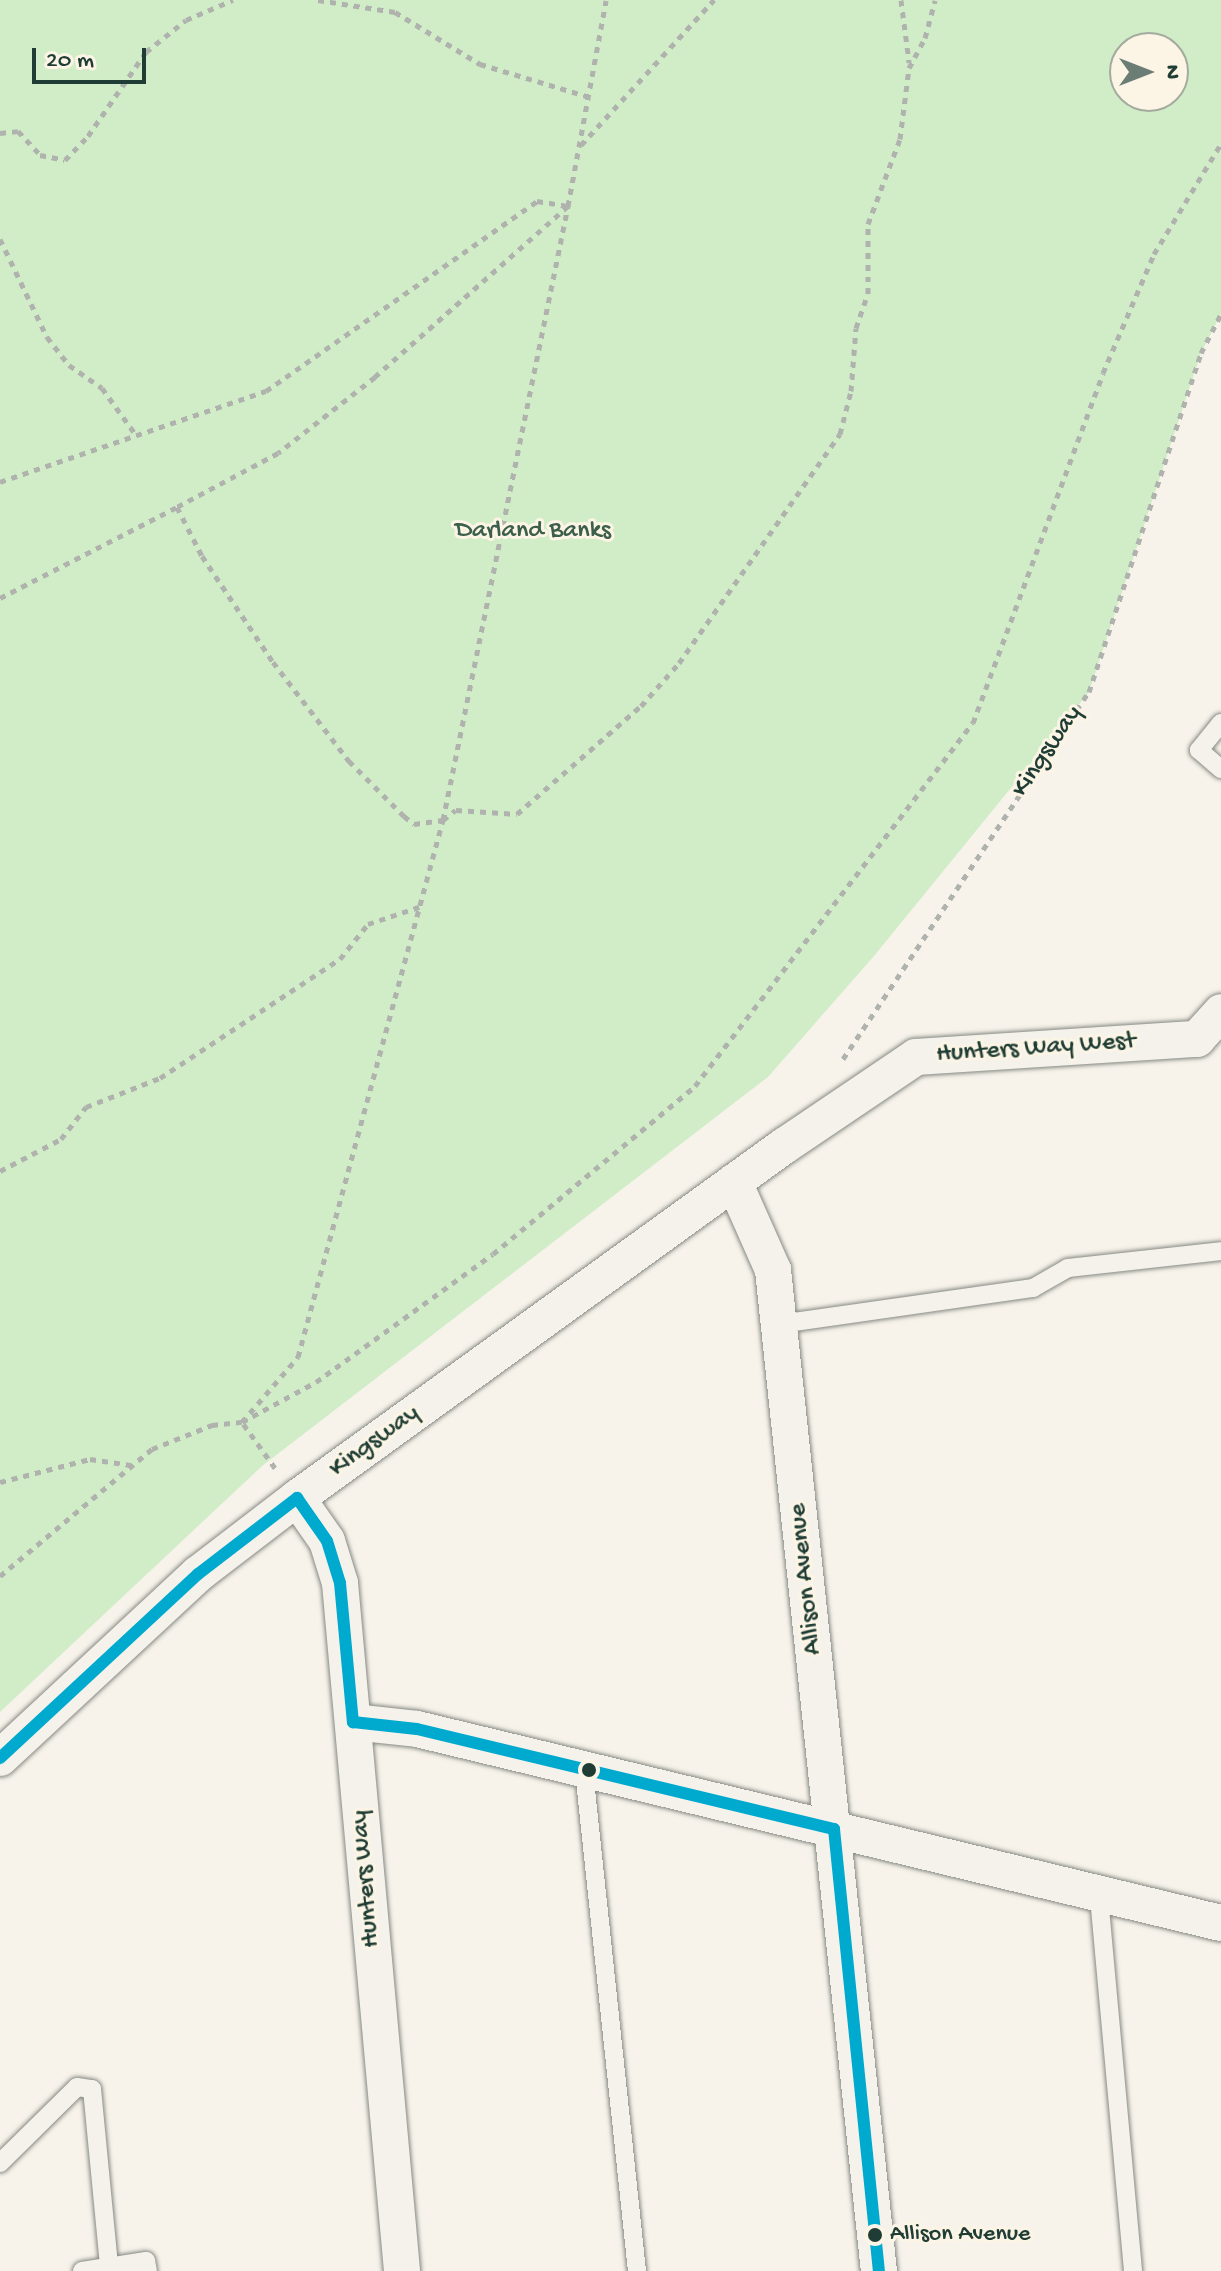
<!DOCTYPE html>
<html>
<head>
<meta charset="utf-8">
<style>
  body { margin:0 }
  #map { position:relative; width:1221px; height:2271px; overflow:hidden; background:#f7f3ea; font-family:"Gochi Hand",sans-serif }
  div>[style] { position:absolute }
  .green>* { inset:0; background:#d0edc7 }
  .path>* { height:5px; margin-top:-2.5px; transform-origin:0; background:repeating-linear-gradient(90deg,#b0b2ad 0 6px,transparent 0 12px) }
  .roads { filter:drop-shadow(0 0 2px #868984) drop-shadow(0 0 2px #868984) }
  .lane>* { height:18px; margin:-9px; padding:0 9px; transform-origin:9px; border-radius:9px; background:#f5f2ec }
  .street>* { height:36px; margin:-18px; padding:0 18px; transform-origin:18px; border-radius:18px; background:#f5f2ec }
  .bus-1>* { height:12px; margin:-6px; padding:0 6px; transform-origin:6px; border-radius:6px; background:#00a9ce }
  .dots>* { width:22px; height:22px; translate:-50% -50%; box-sizing:border-box; border:4px solid #fcf5e5; border-radius:50% }
  span { translate:-50% -50%; white-space:nowrap; text-align:center; line-height:1.15; -webkit-text-stroke:6px #fcf5e5; paint-order:stroke }
  .bus-label { font-size:24px; color:#1f3d34 }
  .left { translate:0 -50%; text-align:left }
  .park-label { font-size:26px; color:#3c5f4c }
  .street-label { font-size:26px; color:#1f3d34 }
  .north { position:absolute; left:1109px; top:32px; width:80px; height:80px; box-sizing:border-box; background:#fcf5e5; border:2px solid #a4ab9e; border-radius:50%; rotate:90deg; font-size:22px; font-weight:700; line-height:32px; text-align:center; color:#1f3d34 }
  .north::after { content:''; display:block; margin:auto; width:28px; height:36px; background:#6b7d74; clip-path:polygon(50% 0,100% 100%,50% 72%,0 100%) }
  .scale { position:absolute; left:32px; top:48px; width:114px; height:36px; box-sizing:border-box; border:4px solid #1f3d34; border-top:0; padding-left:10px; font-size:24px; line-height:28px; white-space:nowrap; color:#1f3d34; -webkit-text-stroke:6px #fcf5e5; paint-order:stroke }
</style>
</head>
<body>
<div id="map">
  <div class="green">
    <div style="clip-path:polygon(evenodd,0 0,1221px 0,1221px 314px,1201px 353px,1089px 692px,874px 956px,768px 1077px,262px 1466px,0 1712px,0 0,1125px 48px,1173px 48px,1173px 96px,1125px 96px,1125px 48px)"></div>
  </div>
  <div class="path">
    <div style="left:318px;top:0;width:78px;rotate:8.9deg"></div>
    <div style="left:395px;top:12px;width:100px;rotate:31.5deg"></div>
    <div style="left:480px;top:64px;width:114px;rotate:16.8deg"></div>
    <div style="left:901px;top:0;width:63px;rotate:82.6deg"></div>
    <div style="left:0;top:133px;width:18px;rotate:-6deg"></div>
    <div style="left:18px;top:131px;width:33px;rotate:47deg"></div>
    <div style="left:40px;top:155px;width:25px;rotate:11deg"></div>
    <div style="left:65px;top:160px;width:33px;rotate:-46deg"></div>
    <div style="left:88px;top:136px;width:102px;rotate:-55.4deg"></div>
    <div style="left:146px;top:52px;width:51px;rotate:-38.7deg"></div>
    <div style="left:186px;top:20px;width:51px;rotate:-23.1deg"></div>
    <div style="left:581px;top:145px;width:197px;rotate:-47.5deg"></div>
    <div style="left:0;top:239px;width:109px;rotate:64.4deg"></div>
    <div style="left:47px;top:337px;width:36px;rotate:52deg"></div>
    <div style="left:69px;top:365px;width:40px;rotate:34.9deg"></div>
    <div style="left:102px;top:388px;width:58px;rotate:54.1deg"></div>
    <div style="left:0;top:482px;width:281px;rotate:-18.9deg"></div>
    <div style="left:266px;top:391px;width:331px;rotate:-35deg"></div>
    <div style="left:537px;top:201px;width:31px;rotate:9deg"></div>
    <div style="left:568px;top:206px;width:209px;rotate:-79.5deg"></div>
    <div style="left:0;top:598px;width:199px;rotate:-27.2deg"></div>
    <div style="left:843px;top:1059px;width:442px;rotate:-56.2deg"></div>
    <div style="left:1089px;top:692px;width:357px;rotate:-71.7deg"></div>
    <div style="left:1201px;top:353px;width:44px;rotate:-62.9deg"></div>
    <div style="left:0;top:1171px;width:69px;rotate:-27.7deg"></div>
    <div style="left:61px;top:1139px;width:41px;rotate:-52deg"></div>
    <div style="left:86px;top:1107px;width:79px;rotate:-21.4deg"></div>
    <div style="left:160px;top:1078px;width:216px;rotate:-33.5deg"></div>
    <div style="left:340px;top:959px;width:45px;rotate:-51.3deg"></div>
    <div style="left:368px;top:924px;width:54px;rotate:-18.4deg"></div>
    <div style="left:275px;top:1468px;width:57px;rotate:-125.7deg"></div>
    <div style="left:242px;top:1422px;width:86px;rotate:-49.3deg"></div>
    <div style="left:298px;top:1357px;width:556px;rotate:-74.89deg"></div>
    <div style="left:443px;top:820px;width:627px;rotate:-78.49deg"></div>
    <div style="left:568px;top:206px;width:258px;rotate:138.5deg"></div>
    <div style="left:375px;top:377px;width:123px;rotate:141.9deg"></div>
    <div style="left:278px;top:453px;width:115px;rotate:151.9deg"></div>
    <div style="left:177px;top:507px;width:55px;rotate:63deg"></div>
    <div style="left:202px;top:556px;width:128px;rotate:56.2deg"></div>
    <div style="left:273px;top:662px;width:125px;rotate:52.5deg"></div>
    <div style="left:349px;top:761px;width:78px;rotate:45deg"></div>
    <div style="left:404px;top:816px;width:13px;rotate:39deg"></div>
    <div style="left:414px;top:824px;width:29px;rotate:-8deg"></div>
    <div style="left:443px;top:820px;width:16px;rotate:-38deg"></div>
    <div style="left:456px;top:810px;width:61px;rotate:3.8deg"></div>
    <div style="left:517px;top:814px;width:164px;rotate:-41.1deg"></div>
    <div style="left:641px;top:706px;width:57px;rotate:-48.5deg"></div>
    <div style="left:679px;top:663px;width:280px;rotate:-54.9deg"></div>
    <div style="left:840px;top:434px;width:44px;rotate:-75.7deg"></div>
    <div style="left:851px;top:391px;width:63px;rotate:-85.5deg"></div>
    <div style="left:856px;top:328px;width:36px;rotate:-71deg"></div>
    <div style="left:868px;top:294px;width:70px;rotate:-90deg"></div>
    <div style="left:868px;top:224px;width:91px;rotate:-69.4deg"></div>
    <div style="left:900px;top:139px;width:72px;rotate:-82.8deg"></div>
    <div style="left:909px;top:68px;width:34px;rotate:-62deg"></div>
    <div style="left:925px;top:38px;width:39px;rotate:-75deg"></div>
    <div style="left:0;top:1482px;width:93px;rotate:-14.3deg"></div>
    <div style="left:90px;top:1459px;width:41px;rotate:8.3deg"></div>
    <div style="left:0;top:1576px;width:198px;rotate:-39.9deg"></div>
    <div style="left:152px;top:1449px;width:65px;rotate:-21.8deg"></div>
    <div style="left:212px;top:1425px;width:30px;rotate:-6deg"></div>
    <div style="left:242px;top:1422px;width:84px;rotate:-28.4deg"></div>
    <div style="left:316px;top:1382px;width:218px;rotate:-35.9deg"></div>
    <div style="left:493px;top:1254px;width:263px;rotate:-39.7deg"></div>
    <div style="left:695px;top:1086px;width:457px;rotate:-52.6deg"></div>
    <div style="left:973px;top:723px;width:373px;rotate:-69.6deg"></div>
    <div style="left:1103px;top:373px;width:129px;rotate:-66.8deg"></div>
    <div style="left:1154px;top:254px;width:129px;rotate:-58.7deg"></div>
  </div>
  <div class="roads">
    <div class="lane">
      <div style="left:1221px;top:723px;width:35px;rotate:129deg"></div>
      <div style="left:1199px;top:750px;width:29px;rotate:41deg"></div>
      <div style="left:780px;top:1324px;width:256px;rotate:-8.1deg"></div>
      <div style="left:1033px;top:1288px;width:40px;rotate:-29.7deg"></div>
      <div style="left:1068px;top:1268px;width:154px;rotate:-6.3deg"></div>
      <div style="left:584px;top:1771px;width:503px;rotate:83.95deg"></div>
      <div style="left:1099px;top:1897px;width:376px;rotate:84.8deg"></div>
      <div style="left:0;top:2163px;width:108px;rotate:-44.6deg"></div>
      <div style="left:77px;top:2087px;width:15px;rotate:8deg"></div>
      <div style="left:92px;top:2089px;width:178px;rotate:84.5deg"></div>
      <div style="left:82px;top:2271px;width:65px;rotate:-8.9deg"></div>
      <div style="left:146px;top:2261px;width:10px;rotate:79deg"></div>
    </div>
    <div class="street">
      <div style="left:734px;top:1182px;width:96px;rotate:66.1deg"></div>
      <div style="left:773px;top:1270px;width:1007px;rotate:83.96deg"></div>
      <div style="left:297px;top:1498px;width:52px;rotate:55.1deg"></div>
      <div style="left:327px;top:1541px;width:44px;rotate:72.8deg"></div>
      <div style="left:340px;top:1583px;width:691px;rotate:84.85deg"></div>
      <div style="left:353px;top:1722px;width:64px;rotate:6.2deg"></div>
      <div style="left:417px;top:1729px;width:827px;rotate:13.57deg"></div>
      <div style="left:0;top:1758px;width:270px;rotate:-42.9deg"></div>
      <div style="left:198px;top:1574px;width:125px;rotate:-37.5deg"></div>
      <div style="left:297px;top:1498px;width:601px;rotate:-35.86deg"></div>
      <div style="left:784px;top:1146px;width:159px;rotate:-34deg"></div>
      <div style="left:916px;top:1057px;width:282px;rotate:-3.7deg"></div>
      <div style="left:1197px;top:1039px;width:36px;rotate:-48deg"></div>
    </div>
  </div>
  <div class="bus-1">
    <div style="left:297px;top:1498px;width:52px;rotate:55.1deg"></div>
    <div style="left:327px;top:1541px;width:44px;rotate:72.8deg"></div>
    <div style="left:340px;top:1583px;width:140px;rotate:84.7deg"></div>
    <div style="left:353px;top:1722px;width:64px;rotate:6.2deg"></div>
    <div style="left:417px;top:1729px;width:429px;rotate:13.5deg"></div>
    <div style="left:0;top:1758px;width:270px;rotate:-42.9deg"></div>
    <div style="left:198px;top:1574px;width:125px;rotate:-37.5deg"></div>
    <div style="left:834px;top:1829px;width:444px;rotate:84.2deg"></div>
  </div>
  <div class="dots">
    <div style="left:589px;top:1770px;background:#1f3d34"></div>
    <div style="left:875px;top:2235px;background:#1f3d34"></div>
  </div>
  <div class="bus-label">
    <span class="left" style="left:890px;top:2235px">Allison Avenue</span>
  </div>
  <div class="park-label">
    <span style="left:533px;top:532px">Darland Banks</span>
  </div>
  <div class="street-label">
    <span style="left:1048px;top:752px;rotate:-56deg">Kingsway</span>
    <span style="left:1036px;top:1049px;rotate:-4deg">Hunters Way West</span>
    <span style="left:375px;top:1442px;rotate:-36deg">Kingsway</span>
    <span style="left:807px;top:1579px;rotate:-96deg">Allison Avenue</span>
    <span style="left:367px;top:1879px;rotate:-95deg">Hunters Way</span>
  </div>
  <div class="north">N</div>
  <div class="scale">20 m</div>
</div>
</body>
</html>
